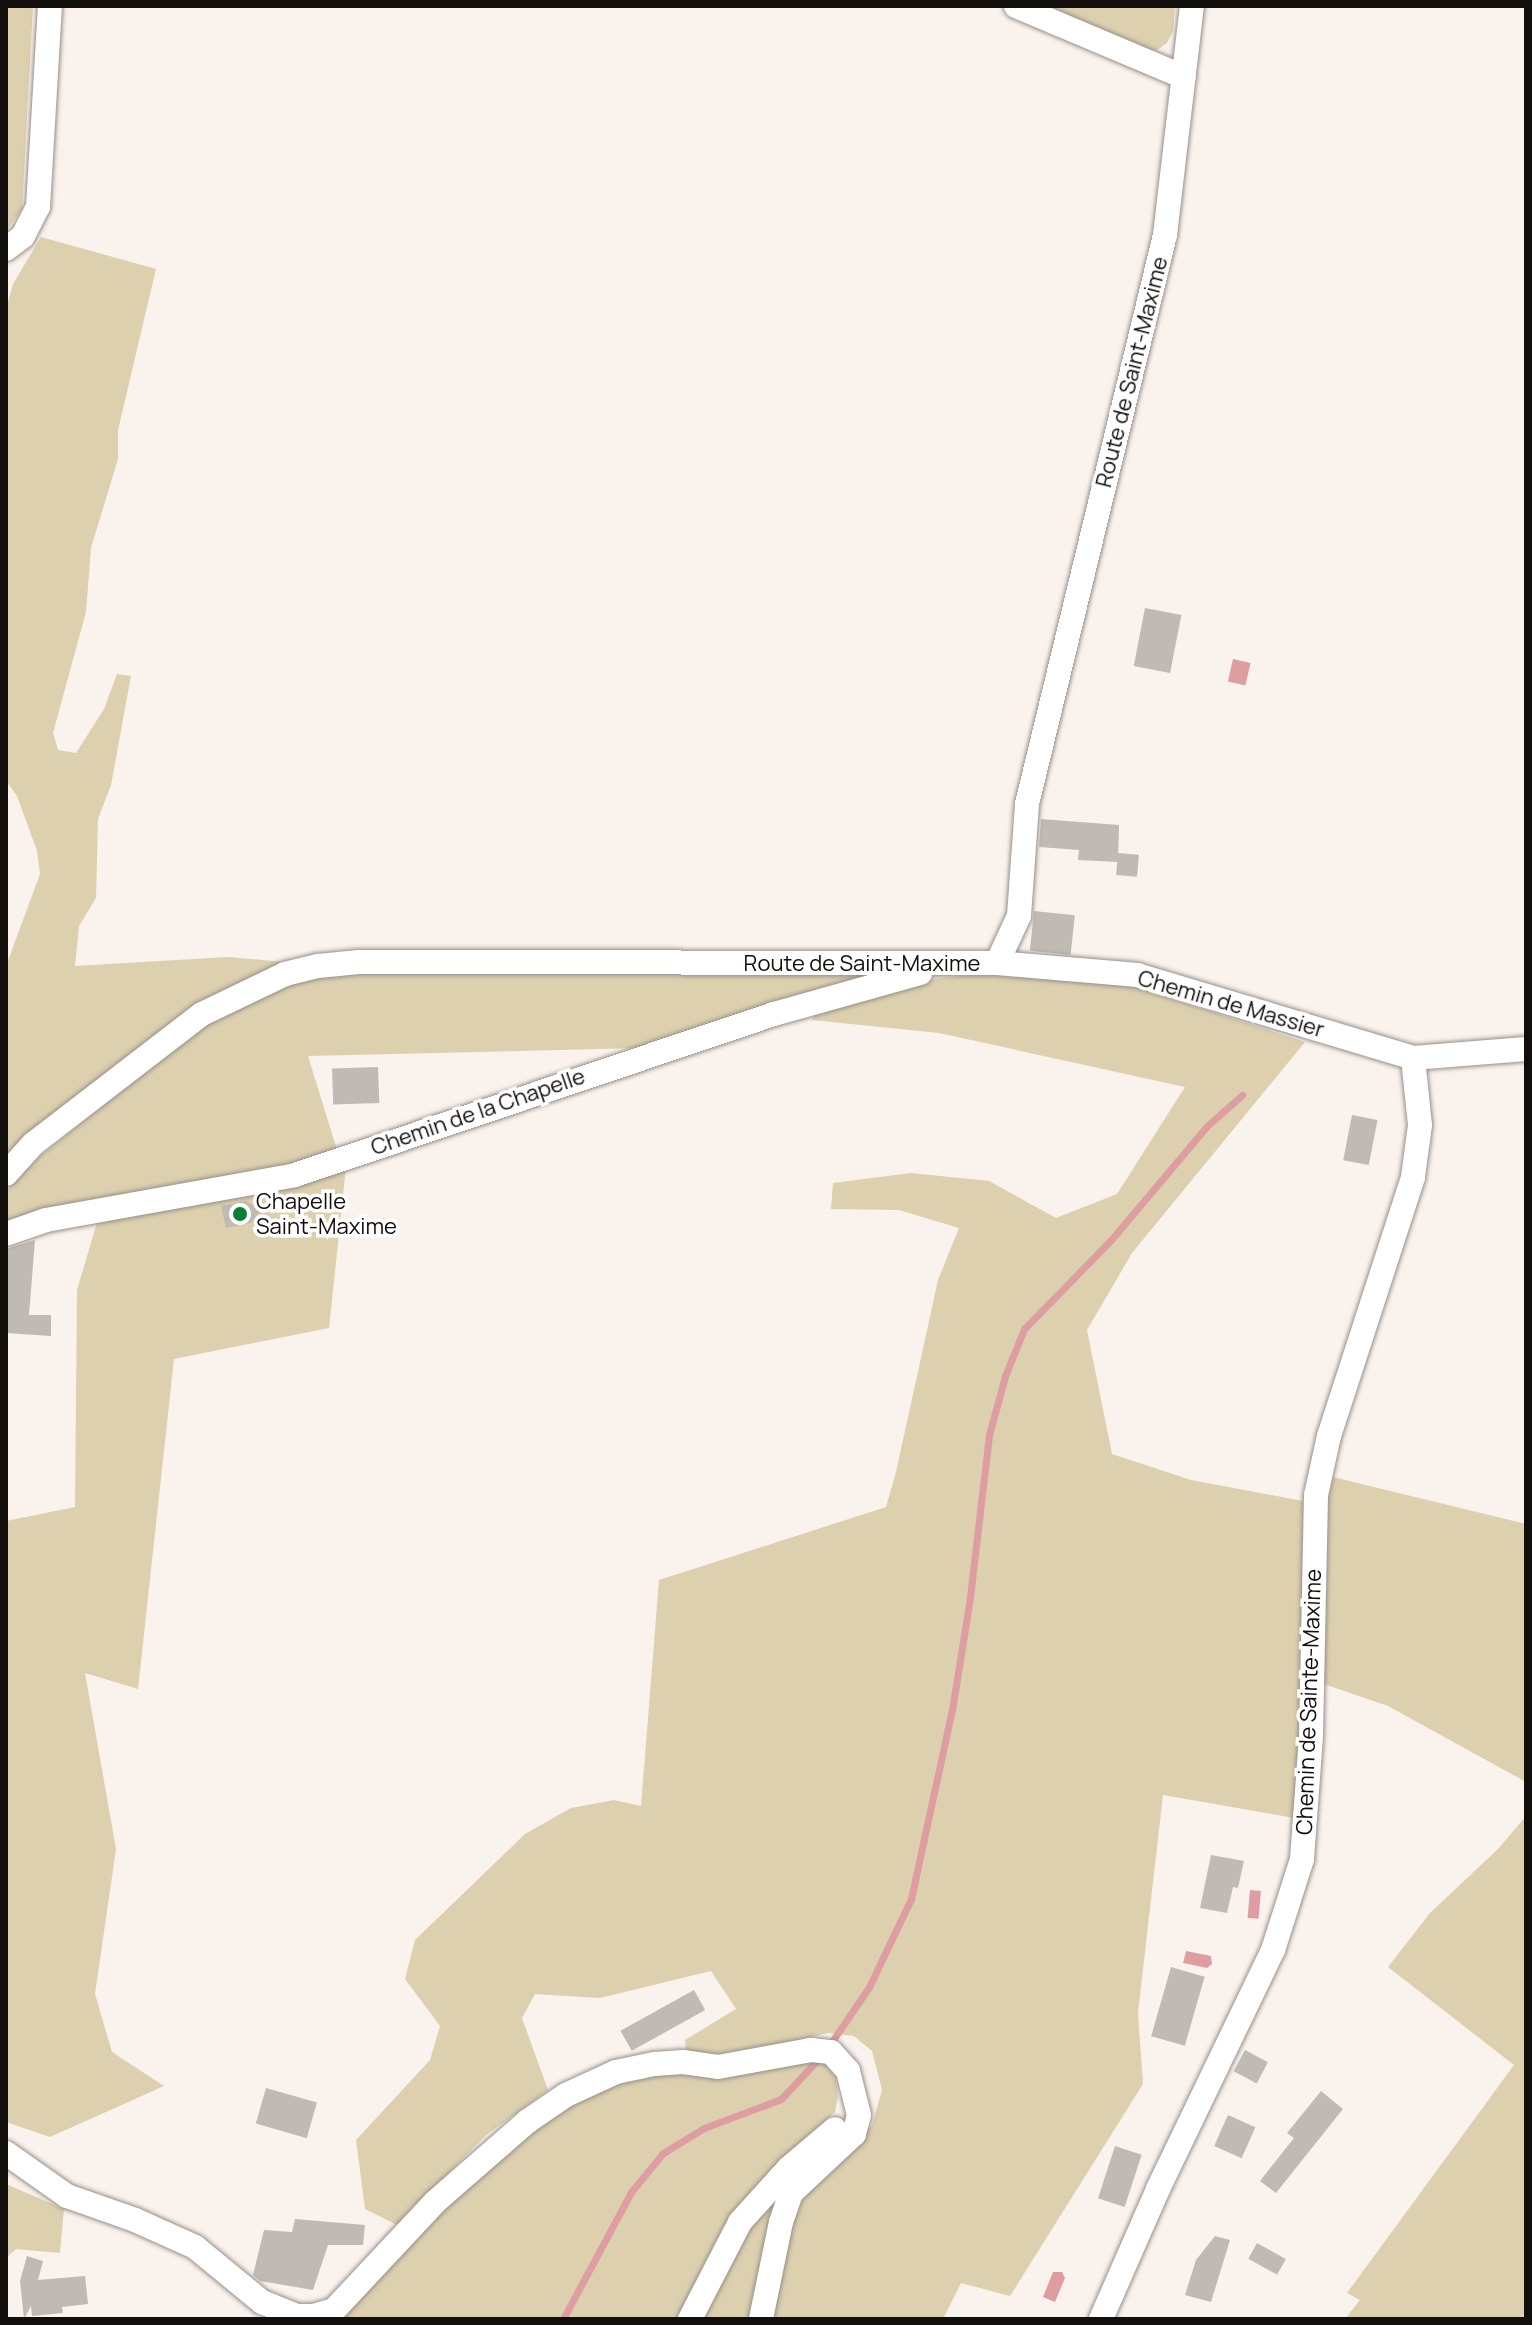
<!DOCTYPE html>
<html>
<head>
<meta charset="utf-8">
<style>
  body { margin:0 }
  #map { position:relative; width:1532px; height:2325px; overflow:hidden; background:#faf2ed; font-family:Manrope,sans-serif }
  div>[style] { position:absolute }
  .green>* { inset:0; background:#dcd0ae }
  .water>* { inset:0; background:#dd9da1; transform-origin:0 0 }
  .stream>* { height:7px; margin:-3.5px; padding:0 3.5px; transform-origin:3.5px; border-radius:3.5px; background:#dd9da1 }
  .building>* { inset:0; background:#bfbab3; transform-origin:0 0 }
  .roads { filter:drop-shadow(0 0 2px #968f8a) drop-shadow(0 0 2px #968f8a) }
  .street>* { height:24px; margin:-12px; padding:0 12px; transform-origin:12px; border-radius:12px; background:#fff }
  .dots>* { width:22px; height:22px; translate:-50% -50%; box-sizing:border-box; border:4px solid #fff; border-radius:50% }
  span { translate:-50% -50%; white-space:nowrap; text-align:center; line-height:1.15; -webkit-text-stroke:7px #fff; paint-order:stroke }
  .street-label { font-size:22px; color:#110e0c }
  .poi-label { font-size:22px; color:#110e0c }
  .left { translate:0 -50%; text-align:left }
  .frame { position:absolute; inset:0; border:8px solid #110e0c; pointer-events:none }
</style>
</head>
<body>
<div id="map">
  <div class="green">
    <div style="clip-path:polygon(6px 6px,33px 6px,22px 209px,6px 231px)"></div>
    <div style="clip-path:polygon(1040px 6px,1175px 6px,1173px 31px,1167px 43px,1157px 50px,1147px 50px)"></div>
    <div style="clip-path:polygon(41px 237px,156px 269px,118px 430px,118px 459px,91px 548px,86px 612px,53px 733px,58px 750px,76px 753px,104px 709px,117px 674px,131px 676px,111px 785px,98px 819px,96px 898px,79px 926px,75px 966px,228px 957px,285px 962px,6px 1163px,6px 966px,40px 874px,37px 851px,17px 796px,6px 781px,6px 309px,13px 284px)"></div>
    <div style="clip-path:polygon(364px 969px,903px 971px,641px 1048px,308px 1056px,337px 1150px,294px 1166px,6px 1225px,6px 1191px,38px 1158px,220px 1011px,282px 981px)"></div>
    <div style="clip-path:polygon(982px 974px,1126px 984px,1305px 1042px,1132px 1253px,1087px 1330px,1112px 1454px,1191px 1480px,1303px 1501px,1300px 1819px,1163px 1795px,1138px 2013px,1143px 2084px,1010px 2296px,961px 2283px,943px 2319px,771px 2319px,793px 2209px,872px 2125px,882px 2090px,872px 2051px,854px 2036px,828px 2033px,736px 2054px,686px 2055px,685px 2040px,736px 2009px,711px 1971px,600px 1998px,535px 1994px,522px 2018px,548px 2090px,486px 2135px,397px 2225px,365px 2209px,356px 2140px,430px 2060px,440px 2026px,405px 1979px,415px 1940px,525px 1834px,571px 1808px,614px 1800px,641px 1806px,659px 1580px,886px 1507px,896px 1472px,938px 1280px,959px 1228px,899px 1210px,831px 1209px,833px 1183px,911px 1173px,989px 1181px,1056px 1218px,1117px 1194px,1185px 1087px,939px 1033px,812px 1020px,817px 1010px,932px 979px)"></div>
    <div style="clip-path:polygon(346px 1167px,329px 1328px,174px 1359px,138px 1689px,85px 1673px,116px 1849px,95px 1994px,112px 2052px,164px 2086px,50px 2137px,6px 2122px,6px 1521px,75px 1507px,77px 1290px,99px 1216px)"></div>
    <div style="clip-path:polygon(1333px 1477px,1526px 1524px,1526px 1782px,1388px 1706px,1321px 1683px,1326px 1509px)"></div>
    <div style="clip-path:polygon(1526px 1816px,1526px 2319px,1345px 2319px,1360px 2300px,1347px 2293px,1514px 2065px,1388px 1967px,1430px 1913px,1498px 1849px)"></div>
    <div style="clip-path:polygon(809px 2058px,825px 2064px,836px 2077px,838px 2097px,835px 2112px,782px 2158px,722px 2230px,677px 2319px,339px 2319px,492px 2159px,542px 2118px,623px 2078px)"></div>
    <div style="clip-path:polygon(6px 2184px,64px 2209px,60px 2253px,16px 2249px,6px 2258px)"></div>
    <div style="clip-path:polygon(775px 2193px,783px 2196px,755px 2319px,698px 2319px,754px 2219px)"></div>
  </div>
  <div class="water">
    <div style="left:1233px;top:659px;width:18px;height:23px;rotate:13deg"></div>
    <div style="left:1250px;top:1890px;width:11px;height:28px;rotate:5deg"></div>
    <div style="clip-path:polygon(1186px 1951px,1211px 1956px,1212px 1964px,1207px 1968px,1183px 1963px)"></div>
    <div style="clip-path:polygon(1053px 2272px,1062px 2272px,1065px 2278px,1055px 2302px,1043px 2297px)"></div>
  </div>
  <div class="stream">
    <div style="left:829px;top:2046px;width:71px;rotate:-55.9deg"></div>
    <div style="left:869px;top:1987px;width:98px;rotate:-64.5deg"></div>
    <div style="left:911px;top:1899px;width:193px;rotate:-77.8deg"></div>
    <div style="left:952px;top:1710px;width:114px;rotate:-80.9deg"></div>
    <div style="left:970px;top:1597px;width:163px;rotate:-83.3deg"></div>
    <div style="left:989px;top:1435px;width:61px;rotate:-74.8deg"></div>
    <div style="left:1005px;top:1376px;width:51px;rotate:-68deg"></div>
    <div style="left:1024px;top:1329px;width:124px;rotate:-45.7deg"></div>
    <div style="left:1111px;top:1240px;width:149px;rotate:-49.9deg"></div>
    <div style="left:1207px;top:1126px;width:47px;rotate:-41.5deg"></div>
    <div style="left:563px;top:2319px;width:144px;rotate:-61.8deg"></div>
    <div style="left:631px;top:2192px;width:50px;rotate:-50.6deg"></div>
    <div style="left:663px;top:2153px;width:48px;rotate:-31.4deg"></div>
    <div style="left:704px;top:2128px;width:82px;rotate:-20.6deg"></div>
    <div style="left:781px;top:2099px;width:59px;rotate:-47.1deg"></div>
  </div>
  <div class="building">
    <div style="left:1145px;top:608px;width:37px;height:59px;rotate:11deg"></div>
    <div style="clip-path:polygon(1041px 819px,1119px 825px,1118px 862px,1078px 860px,1079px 850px,1039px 847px)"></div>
    <div style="left:1118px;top:853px;width:21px;height:22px;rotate:5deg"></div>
    <div style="left:1034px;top:911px;width:41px;height:40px;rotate:6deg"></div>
    <div style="left:378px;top:1067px;width:36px;height:46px;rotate:88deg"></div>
    <div style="left:1352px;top:1115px;width:26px;height:46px;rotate:11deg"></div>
    <div style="clip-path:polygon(246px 1201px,261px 1210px,251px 1223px,226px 1228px,221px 1206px)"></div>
    <div style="clip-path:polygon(35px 1240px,29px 1315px,51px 1315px,51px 1336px,6px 1333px,6px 1249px)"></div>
    <div style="clip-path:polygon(1211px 1855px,1244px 1861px,1238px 1888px,1233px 1887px,1227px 1913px,1200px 1908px)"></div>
    <div style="left:1171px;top:1967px;width:35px;height:72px;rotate:16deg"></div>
    <div style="left:694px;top:1990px;width:23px;height:84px;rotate:61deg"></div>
    <div style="left:1245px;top:2050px;width:26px;height:24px;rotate:28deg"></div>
    <div style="left:266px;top:2088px;width:53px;height:37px;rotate:16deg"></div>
    <div style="clip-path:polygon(1321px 2091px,1343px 2109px,1276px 2193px,1260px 2181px,1294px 2138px,1287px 2133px)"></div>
    <div style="left:1228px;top:2115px;width:30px;height:34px;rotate:24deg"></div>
    <div style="left:1115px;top:2146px;width:28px;height:55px;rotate:18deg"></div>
    <div style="clip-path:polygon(295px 2219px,365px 2225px,363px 2245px,328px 2245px,313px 2290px,260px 2281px,253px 2275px,264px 2230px,292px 2232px)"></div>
    <div style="clip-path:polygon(1215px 2236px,1230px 2240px,1211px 2302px,1185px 2295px,1196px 2260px)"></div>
    <div style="left:1257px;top:2243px;width:33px;height:18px;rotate:29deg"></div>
    <div style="clip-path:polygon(27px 2256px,43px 2261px,38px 2280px,85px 2276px,88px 2304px,62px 2307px,63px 2313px,32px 2316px,31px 2306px,24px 2319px,20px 2281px)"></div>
  </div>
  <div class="roads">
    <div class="street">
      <div style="left:1016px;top:6px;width:182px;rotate:22.9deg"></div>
      <div style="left:6px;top:249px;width:21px;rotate:-37deg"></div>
      <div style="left:23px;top:236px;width:33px;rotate:-63deg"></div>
      <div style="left:38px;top:207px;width:201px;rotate:-86.6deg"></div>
      <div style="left:997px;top:963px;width:141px;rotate:4.9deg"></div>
      <div style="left:1137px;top:975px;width:288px;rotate:16.7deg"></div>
      <div style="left:1413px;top:1058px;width:113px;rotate:-4.6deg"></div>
      <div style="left:6px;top:1174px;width:40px;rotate:-48deg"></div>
      <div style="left:33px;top:1144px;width:213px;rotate:-37.6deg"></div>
      <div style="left:202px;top:1014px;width:92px;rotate:-25.7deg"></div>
      <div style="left:285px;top:974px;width:34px;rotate:-14deg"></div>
      <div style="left:318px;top:966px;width:41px;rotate:-5.6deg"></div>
      <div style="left:359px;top:962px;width:638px;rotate:0.09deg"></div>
      <div style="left:997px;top:963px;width:52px;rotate:-64.9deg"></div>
      <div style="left:1019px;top:916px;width:112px;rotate:-85.9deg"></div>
      <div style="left:1027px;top:804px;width:585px;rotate:-76.37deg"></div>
      <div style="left:1165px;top:235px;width:231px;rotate:-83.3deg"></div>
      <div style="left:6px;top:1234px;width:42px;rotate:-19.3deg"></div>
      <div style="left:46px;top:1220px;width:253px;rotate:-10.2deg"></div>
      <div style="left:295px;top:1175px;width:505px;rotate:-18.58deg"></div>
      <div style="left:774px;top:1014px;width:152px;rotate:-15.7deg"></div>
      <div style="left:6px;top:2153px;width:75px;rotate:35.2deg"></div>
      <div style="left:67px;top:2196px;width:72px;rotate:19.4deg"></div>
      <div style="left:135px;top:2220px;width:66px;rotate:24.2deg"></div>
      <div style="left:195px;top:2247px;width:87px;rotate:39.4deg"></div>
      <div style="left:262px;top:2302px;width:38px;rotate:22deg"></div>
      <div style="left:297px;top:2316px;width:16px"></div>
      <div style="left:313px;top:2316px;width:22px;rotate:-16deg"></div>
      <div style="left:334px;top:2310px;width:148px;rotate:-46.9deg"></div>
      <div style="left:435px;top:2202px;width:123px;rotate:-41.1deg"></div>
      <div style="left:528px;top:2121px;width:46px;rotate:-34.4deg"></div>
      <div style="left:566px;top:2095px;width:55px;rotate:-24.7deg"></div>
      <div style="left:616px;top:2072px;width:40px;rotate:-12deg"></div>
      <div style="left:655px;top:2064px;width:28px;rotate:-4deg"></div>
      <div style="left:683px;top:2062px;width:35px;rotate:8deg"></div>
      <div style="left:718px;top:2067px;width:95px;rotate:-10.4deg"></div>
      <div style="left:811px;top:2050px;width:20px;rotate:6deg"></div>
      <div style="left:831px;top:2052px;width:25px;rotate:48deg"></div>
      <div style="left:848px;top:2071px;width:45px;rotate:76deg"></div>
      <div style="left:859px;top:2115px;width:20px;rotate:105deg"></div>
      <div style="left:854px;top:2134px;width:86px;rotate:136.9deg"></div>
      <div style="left:791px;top:2193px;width:31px;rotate:109deg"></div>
      <div style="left:781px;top:2222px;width:99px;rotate:101.7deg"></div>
      <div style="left:690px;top:2319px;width:109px;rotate:-62.7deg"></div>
      <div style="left:740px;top:2222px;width:73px;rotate:-47.8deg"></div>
      <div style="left:789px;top:2168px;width:60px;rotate:-40.3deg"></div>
      <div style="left:1101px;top:2319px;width:142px;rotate:-66.3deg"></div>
      <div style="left:1158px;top:2189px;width:265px;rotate:-64.3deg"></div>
      <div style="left:1273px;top:1950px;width:96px;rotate:-72.3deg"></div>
      <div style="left:1302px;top:1859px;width:124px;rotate:-85.8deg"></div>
      <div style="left:1311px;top:1735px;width:240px;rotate:-88.8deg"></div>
      <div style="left:1316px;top:1495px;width:60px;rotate:-77.6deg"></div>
      <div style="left:1329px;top:1436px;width:272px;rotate:-72deg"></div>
      <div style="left:1413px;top:1177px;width:52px;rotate:-82.3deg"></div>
      <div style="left:1420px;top:1125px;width:67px;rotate:-96deg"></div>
    </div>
  </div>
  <div class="dots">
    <div style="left:240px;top:1214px;background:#097e36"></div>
  </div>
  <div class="street-label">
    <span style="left:1132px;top:372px;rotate:-76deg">Route de Saint-Maxime</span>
    <span style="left:862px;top:964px">Route de Saint-Maxime</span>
    <span style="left:1231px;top:1004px;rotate:16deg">Chemin de Massier</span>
    <span style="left:478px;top:1112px;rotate:-19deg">Chemin de la Chapelle</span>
    <span style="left:1309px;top:1702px;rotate:-88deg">Chemin de Sainte-Maxime</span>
  </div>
  <div class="poi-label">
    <span class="left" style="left:256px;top:1214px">Chapelle<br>Saint-Maxime</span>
  </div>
  <div class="frame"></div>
</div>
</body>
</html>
